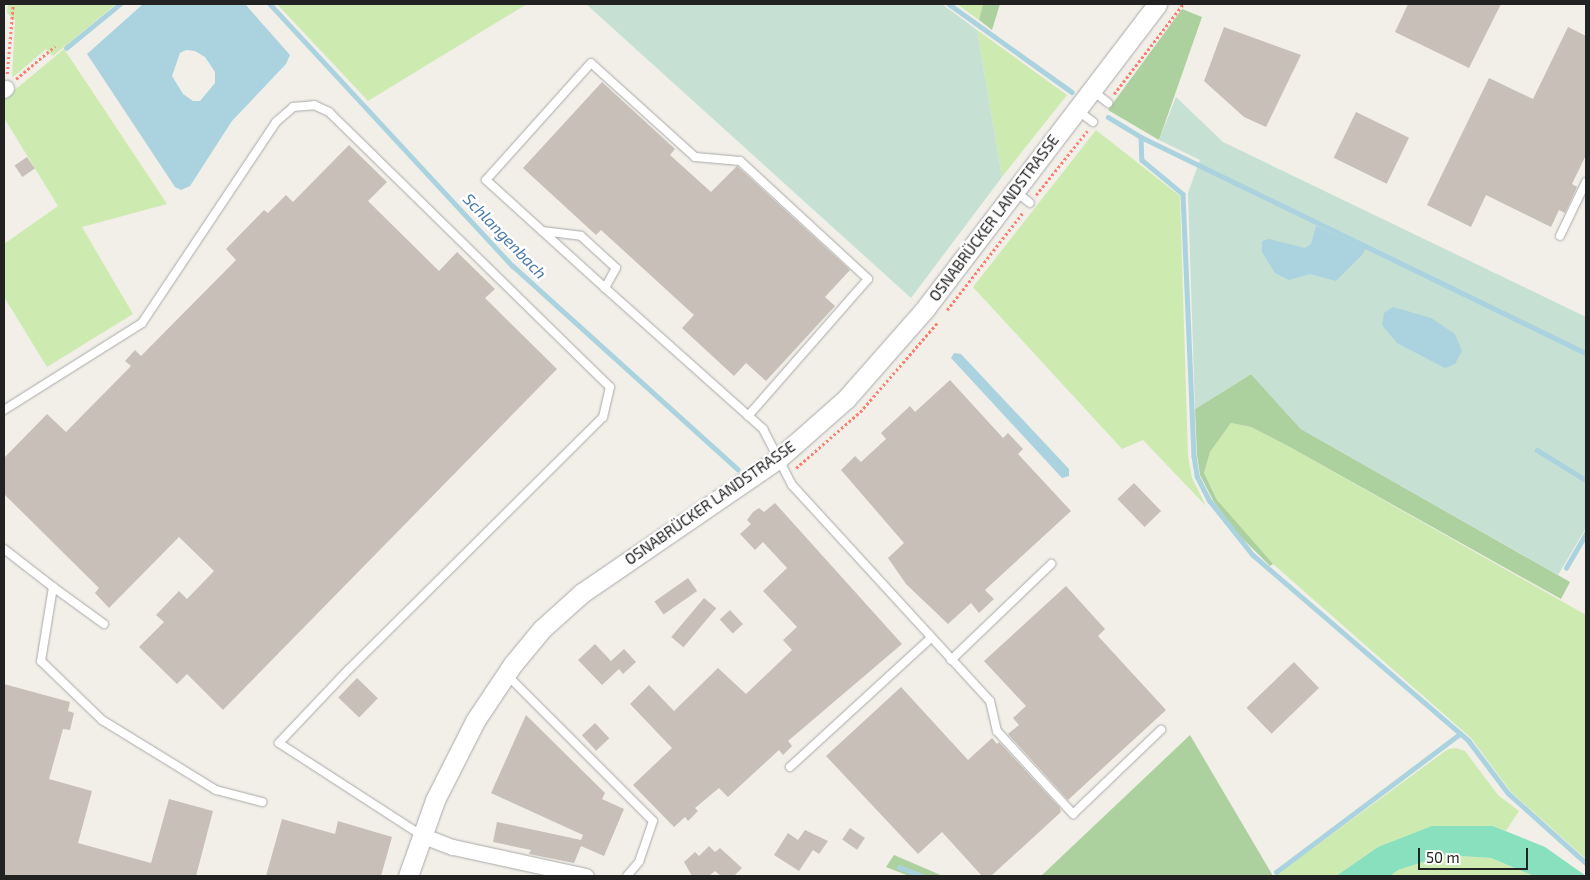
<!DOCTYPE html>
<html>
<head>
<meta charset="utf-8">
<style>
  body { margin:0 }
  #map { position:relative; width:1590px; height:880px; overflow:hidden; background:#f2efe9; font-family:"Exo 2",sans-serif }
  div>[style] { position:absolute }
  .grass>* { inset:0; background:#cdebb0 }
  .forest>* { inset:0; background:#add19e }
  .wetland>* { inset:0; background:#c6e0d4 }
  .pitch>* { inset:0; background:#88e0be }
  .water>* { inset:0; background:#aad3df }
  .stream>* { height:4.5px; margin:-2.25px; padding:0 2.25px; transform-origin:2.25px; border-radius:2.25px; background:#aad3df }
  .building>* { inset:0; background:#c7bfb8; transform-origin:0 0 }
  .path>* { height:2.5px; margin-top:-1.25px; transform-origin:0; background:repeating-linear-gradient(90deg,#fa8072 0 2.5px,transparent 0 5px) }
  .roads { filter:drop-shadow(0 0 1px #a9a9a9) drop-shadow(0 0 1px #a9a9a9) }
  .service>* { height:8px; margin:-4px; padding:0 4px; transform-origin:4px; border-radius:4px; background:#fff }
  .minor>* { height:15px; margin:-7.5px; padding:0 7.5px; transform-origin:7.5px; border-radius:7.5px; background:#fff }
  .tertiary>* { height:19px; margin:-9.5px; padding:0 9.5px; transform-origin:9.5px; border-radius:9.5px; background:#fff }
  span { translate:-50% -50%; white-space:nowrap; text-align:center; line-height:1.15; -webkit-text-stroke:5px #fff; paint-order:stroke }
  .street-label { font-size:15px; color:#222 }
  .water-label { font-size:16px; color:#4a7aab; font-style:italic }
  .frame { position:absolute; inset:0; border:5px solid #222; pointer-events:none }
  .scale { position:absolute; left:1418px; top:848px; width:110px; height:22px; box-sizing:border-box; border:2px solid #222; border-top:0; padding-left:6px; font-size:15px; line-height:18px; white-space:nowrap; color:#222; -webkit-text-stroke:4px #fff; paint-order:stroke }
</style>
</head>
<body>
<div id="map">
  <div class="grass">
    <div style="clip-path:polygon(8px 4px,116px 4px,53px 56px,46px 49px,12px 78px,15px 20px,7px 13px)"></div>
    <div style="clip-path:polygon(277px 4px,527px 4px,368px 101px)"></div>
    <div style="clip-path:polygon(957px 4px,983px 4px,979px 20px)"></div>
    <div style="clip-path:polygon(977px 30px,1067px 95px,1002px 177px)"></div>
    <div style="clip-path:polygon(64px 49px,167px 204px,82px 227px,133px 314px,47px 367px,4px 297px,4px 244px,58px 206px,4px 118px,4px 99px)"></div>
    <div style="clip-path:polygon(1096px 130px,1180px 196px,1188px 456px,1192px 478px,1206px 506px,1143px 440px,1122px 449px,973px 287px)"></div>
    <div style="clip-path:polygon(1231px 423px,1251px 427px,1288px 446px,1586px 615px,1586px 859px,1511px 792px,1471px 738px,1273px 564px,1243px 532px,1217px 500px,1204px 473px,1210px 452px)"></div>
    <div style="clip-path:polygon(1456px 748px,1465px 751px,1498px 795px,1519px 811px,1506px 831px,1493px 826px,1378px 847px,1336px 876px,1275px 876px,1448px 749px)"></div>
    <div style="clip-path:polygon(1445px 855px,1491px 858px,1534px 876px,1390px 876px,1398px 870px)"></div>
  </div>
  <div class="forest">
    <div style="clip-path:polygon(983px 4px,1000px 4px,992px 30px,979px 20px)"></div>
    <div style="clip-path:polygon(1182px 9px,1202px 17px,1159px 140px,1108px 110px)"></div>
    <div style="clip-path:polygon(1251px 374px,1301px 429px,1570px 582px,1561px 599px,1288px 446px,1251px 427px,1231px 423px,1210px 452px,1204px 473px,1217px 500px,1273px 564px,1270px 566px,1239px 535px,1214px 502px,1200px 475px,1197px 455px,1195px 409px)"></div>
    <div style="clip-path:polygon(1190px 735px,1273px 876px,1041px 876px)"></div>
    <div style="clip-path:polygon(894px 855px,943px 876px,909px 876px,886px 867px)"></div>
  </div>
  <div class="wetland">
    <div style="clip-path:polygon(586px 4px,942px 4px,977px 30px,1002px 177px,911px 298px)"></div>
    <div style="clip-path:polygon(1176px 97px,1223px 142px,1586px 317px,1586px 528px,1558px 575px,1301px 429px,1251px 374px,1195px 409px,1188px 193px,1200px 160px,1159px 140px)"></div>
  </div>
  <div class="pitch">
    <div style="clip-path:polygon(1432px 826px,1493px 826px,1545px 847px,1586px 876px,1534px 876px,1491px 858px,1445px 855px,1398px 870px,1390px 876px,1336px 876px,1378px 847px)"></div>
  </div>
  <div class="water">
    <div style="clip-path:polygon(evenodd,143px 4px,245px 4px,290px 55px,286px 64px,232px 121px,190px 186px,181px 190px,175px 187px,87px 54px,143px 4px,186px 50px,195px 51px,205px 57px,215px 72px,215px 83px,200px 101px,193px 101px,183px 94px,172px 76px,180px 53px,186px 50px)"></div>
    <div style="clip-path:polygon(1316px 226px,1366px 248px,1362px 255px,1336px 281px,1310px 274px,1289px 280px,1275px 273px,1262px 252px,1262px 241px,1269px 239px,1305px 248px,1311px 244px)"></div>
    <div style="clip-path:polygon(1393px 307px,1431px 318px,1455px 334px,1462px 351px,1455px 364px,1445px 368px,1397px 343px,1382px 325px,1384px 313px)"></div>
    <div style="clip-path:polygon(954px 353px,961px 354px,1069px 469px,1069px 476px,1062px 478px,951px 358px)"></div>
  </div>
  <div class="stream">
    <div style="left:270px;top:4px;width:357px;rotate:47.2deg"></div>
    <div style="left:513px;top:266px;width:303px;rotate:42.1deg"></div>
    <div style="left:949px;top:4px;width:151px;rotate:35.6deg"></div>
    <div style="left:66px;top:48px;width:70px;rotate:-39.2deg"></div>
    <div style="left:1108px;top:117px;width:39px;rotate:31deg"></div>
    <div style="left:1141px;top:137px;width:495px;rotate:25.9deg"></div>
    <div style="left:1141px;top:137px;width:23px;rotate:88deg"></div>
    <div style="left:1142px;top:160px;width:53px;rotate:39.7deg"></div>
    <div style="left:1183px;top:194px;width:262px;rotate:87.6deg"></div>
    <div style="left:1194px;top:456px;width:20px;rotate:81deg"></div>
    <div style="left:1197px;top:476px;width:28px;rotate:63deg"></div>
    <div style="left:1210px;top:501px;width:69px;rotate:51.5deg"></div>
    <div style="left:1253px;top:555px;width:285px;rotate:40.7deg"></div>
    <div style="left:1469px;top:741px;width:65px;rotate:53.1deg"></div>
    <div style="left:1508px;top:793px;width:105px;rotate:41.9deg"></div>
    <div style="left:1537px;top:450px;width:57px;rotate:31.5deg"></div>
    <div style="left:1566px;top:568px;width:39px;rotate:-60deg"></div>
    <div style="left:899px;top:867px;width:25px;rotate:21deg"></div>
    <div style="left:1276px;top:872px;width:230px;rotate:-36.9deg"></div>
  </div>
  <div class="building">
    <div style="clip-path:polygon(1408px 4px,1501px 4px,1469px 68px,1395px 32px)"></div>
    <div style="clip-path:polygon(1224px 27px,1301px 55px,1266px 127px,1244px 117px,1204px 81px)"></div>
    <div style="clip-path:polygon(1568px 27px,1586px 36px,1586px 155px,1572px 184px,1577px 187px,1565px 213px,1559px 210px,1551px 227px,1486px 195px,1471px 227px,1427px 205px,1489px 78px,1533px 99px)"></div>
    <div style="clip-path:polygon(602px 82px,675px 149px,670px 155px,711px 192px,737px 166px,850px 270px,825px 297px,835px 306px,766px 381px,746px 363px,734px 376px,682px 328px,694px 315px,601px 230px,596px 235px,523px 168px)"></div>
    <div style="left:1356px;top:112px;width:59px;height:51px;rotate:26deg"></div>
    <div style="clip-path:polygon(349px 145px,387px 182px,368px 201px,439px 271px,457px 252px,495px 289px,485px 298px,557px 369px,223px 710px,187px 674px,177px 684px,139px 647px,164px 622px,156px 615px,179px 591px,187px 599px,214px 571px,179px 537px,109px 608px,95px 593px,99px 588px,4px 494px,4px 458px,47px 414px,66px 432px,131px 366px,125px 361px,135px 350px,141px 356px,236px 260px,226px 249px,264px 210px,268px 213px,286px 195px,293px 202px)"></div>
    <div style="left:27px;top:157px;width:14px;height:15px;rotate:56deg"></div>
    <div style="clip-path:polygon(950px 380px,1003px 438px,1008px 433px,1023px 449px,1018px 454px,1071px 511px,985px 590px,994px 599px,979px 613px,971px 603px,948px 624px,906px 584px,888px 558px,904px 543px,841px 470px,855px 456px,861px 462px,886px 439px,881px 433px,910px 406px,915px 412px)"></div>
    <div style="left:1134px;top:483px;width:39px;height:23px;rotate:46deg"></div>
    <div style="clip-path:polygon(775px 503px,902px 644px,788px 741px,792px 746px,783px 755px,779px 750px,728px 797px,719px 788px,695px 808px,698px 811px,688px 821px,685px 817px,674px 827px,633px 785px,672px 748px,630px 704px,649px 685px,674px 711px,718px 668px,746px 694px,792px 650px,783px 640px,797px 627px,763px 591px,787px 568px,763px 542px,755px 550px,740px 534px,751px 524px,747px 520px,753px 512px,759px 508px,764px 512px)"></div>
    <div style="left:688px;top:578px;width:16px;height:41px;rotate:55deg"></div>
    <div style="clip-path:polygon(1066px 586px,1105px 629px,1098px 636px,1166px 710px,1068px 800px,1008px 734px,1019px 725px,1013px 718px,1026px 706px,984px 661px)"></div>
    <div style="left:704px;top:598px;width:16px;height:51px;rotate:40deg"></div>
    <div style="left:730px;top:610px;width:19px;height:14px;rotate:47deg"></div>
    <div style="clip-path:polygon(595px 644px,611px 661px,624px 649px,636px 662px,623px 674px,619px 669px,602px 685px,578px 660px)"></div>
    <div style="left:1294px;top:662px;width:36px;height:66px;rotate:46deg"></div>
    <div style="left:357px;top:678px;width:29px;height:27px;rotate:44deg"></div>
    <div style="clip-path:polygon(4px 684px,70px 702px,68px 711px,74px 713px,70px 730px,63px 729px,49px 779px,92px 791px,78px 843px,151px 863px,169px 799px,213px 811px,196px 876px,4px 876px)"></div>
    <div style="clip-path:polygon(901px 687px,968px 760px,992px 738px,997px 744px,999px 742px,1060px 808px,1061px 812px,991px 876px,982px 876px,942px 832px,918px 854px,826px 756px)"></div>
    <div style="clip-path:polygon(526px 715px,605px 793px,602px 799px,624px 809px,604px 856px,581px 846px,574px 863px,529px 854px,531px 850px,493px 842px,497px 822px,581px 840px,583px 835px,491px 793px)"></div>
    <div style="left:595px;top:723px;width:21px;height:18px;rotate:47deg"></div>
    <div style="clip-path:polygon(282px 819px,335px 834px,338px 821px,392px 837px,381px 876px,266px 876px)"></div>
    <div style="left:850px;top:828px;width:18px;height:14px;rotate:34deg"></div>
    <div style="clip-path:polygon(805px 830px,828px 841px,819px 854px,813px 850px,799px 871px,774px 855px,788px 833px,798px 840px)"></div>
    <div style="clip-path:polygon(709px 846px,715px 852px,720px 848px,742px 868px,734px 876px,721px 876px,715px 871px,709px 876px,692px 876px,684px 862px,695px 852px,699px 856px)"></div>
  </div>
  <div class="path">
    <div style="left:7px;top:74px;width:70px;rotate:-85.1deg"></div>
    <div style="left:16px;top:79px;width:51px;rotate:-40.2deg"></div>
    <div style="left:1114px;top:94px;width:113px;rotate:-52.5deg"></div>
    <div style="left:1036px;top:195px;width:82px;rotate:-51.4deg"></div>
    <div style="left:947px;top:310px;width:125px;rotate:-52.1deg"></div>
    <div style="left:796px;top:468px;width:85px;rotate:-41.2deg"></div>
    <div style="left:860px;top:412px;width:119px;rotate:-49.1deg"></div>
  </div>
  <div class="roads">
    <div class="service">
      <div style="left:1092px;top:90px;width:21px;rotate:39deg"></div>
      <div style="left:1077px;top:110px;width:20px;rotate:37deg"></div>
      <div style="left:1015px;top:191px;width:19px;rotate:39deg"></div>
      <div style="left:542px;top:231px;width:39px;rotate:7deg"></div>
      <div style="left:581px;top:236px;width:47px;rotate:42.4deg"></div>
      <div style="left:616px;top:268px;width:23px;rotate:119deg"></div>
      <div style="left:1560px;top:236px;width:60px;rotate:-64.3deg"></div>
      <div style="left:4px;top:410px;width:163px;rotate:-32.2deg"></div>
      <div style="left:142px;top:323px;width:242px;rotate:-56.3deg"></div>
      <div style="left:276px;top:122px;width:23px;rotate:-41deg"></div>
      <div style="left:293px;top:107px;width:21px;rotate:-5deg"></div>
      <div style="left:314px;top:105px;width:17px;rotate:25deg"></div>
      <div style="left:329px;top:112px;width:393px;rotate:44.4deg"></div>
      <div style="left:610px;top:387px;width:31px;rotate:103deg"></div>
      <div style="left:603px;top:417px;width:358px;rotate:135.2deg"></div>
      <div style="left:349px;top:669px;width:102px;rotate:133.4deg"></div>
      <div style="left:279px;top:743px;width:169px;rotate:32.9deg"></div>
      <div style="left:748px;top:416px;width:182px;rotate:-48.8deg"></div>
      <div style="left:868px;top:279px;width:174px;rotate:-137.3deg"></div>
      <div style="left:740px;top:161px;width:45px;rotate:-174.9deg"></div>
      <div style="left:695px;top:157px;width:140px;rotate:-137.9deg"></div>
      <div style="left:591px;top:63px;width:157px;rotate:131.9deg"></div>
      <div style="left:486px;top:180px;width:161px;rotate:42.2deg"></div>
      <div style="left:605px;top:288px;width:212px;rotate:41.7deg"></div>
      <div style="left:763px;top:429px;width:63px;rotate:62.6deg"></div>
      <div style="left:792px;top:485px;width:293px;rotate:47.5deg"></div>
      <div style="left:990px;top:701px;width:31px;rotate:77deg"></div>
      <div style="left:997px;top:731px;width:113px;rotate:47.5deg"></div>
      <div style="left:1073px;top:814px;width:122px;rotate:-43.7deg"></div>
      <div style="left:4px;top:549px;width:62px;rotate:37.8deg"></div>
      <div style="left:53px;top:587px;width:75px;rotate:99.2deg"></div>
      <div style="left:41px;top:661px;width:85px;rotate:44deg"></div>
      <div style="left:102px;top:720px;width:134px;rotate:31.6deg"></div>
      <div style="left:216px;top:790px;width:48px;rotate:14.6deg"></div>
      <div style="left:53px;top:587px;width:63px;rotate:36deg"></div>
      <div style="left:951px;top:660px;width:139px;rotate:-43.8deg"></div>
      <div style="left:507px;top:675px;width:206px;rotate:45deg"></div>
      <div style="left:653px;top:821px;width:43px;rotate:108.9deg"></div>
      <div style="left:639px;top:862px;width:18px;rotate:131deg"></div>
      <div style="left:790px;top:767px;width:191px;rotate:-42.5deg"></div>
    </div>
    <div class="minor">
      <div style="left:4px;top:90px;width:3px;rotate:-45deg"></div>
      <div style="left:421px;top:835px;width:34px;rotate:21deg"></div>
      <div style="left:453px;top:847px;width:136px;rotate:12.3deg"></div>
    </div>
    <div class="tertiary">
      <div style="left:408px;top:876px;width:81px;rotate:-70.4deg"></div>
      <div style="left:435px;top:800px;width:89px;rotate:-63.1deg"></div>
      <div style="left:475px;top:721px;width:69px;rotate:-56.3deg"></div>
      <div style="left:513px;top:664px;width:45px;rotate:-50.4deg"></div>
      <div style="left:542px;top:629px;width:54px;rotate:-42deg"></div>
      <div style="left:582px;top:593px;width:239px;rotate:-34.4deg"></div>
      <div style="left:779px;top:458px;width:89px;rotate:-41.4deg"></div>
      <div style="left:846px;top:399px;width:120px;rotate:-48.7deg"></div>
      <div style="left:925px;top:309px;width:383px;rotate:-52.7deg"></div>
    </div>
  </div>
  <div class="street-label">
    <span style="left:994px;top:218px;rotate:-53deg">OSNABRÜCKER LANDSTRASSE</span>
    <span style="left:710px;top:503px;rotate:-35deg">OSNABRÜCKER LANDSTRASSE</span>
  </div>
  <div class="water-label">
    <span style="left:505px;top:236px;rotate:46deg">Schlangenbach</span>
  </div>
  <div class="frame"></div>
  <div class="scale">50 m</div>
</div>
</body>
</html>
